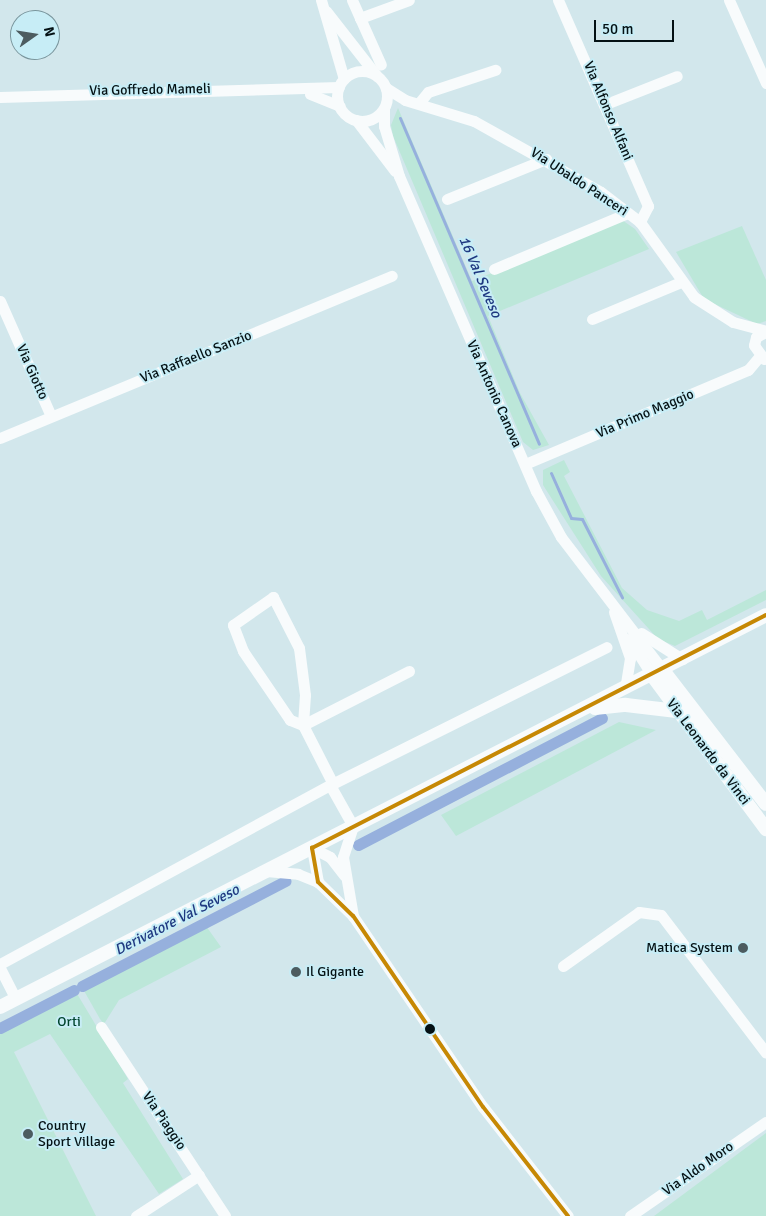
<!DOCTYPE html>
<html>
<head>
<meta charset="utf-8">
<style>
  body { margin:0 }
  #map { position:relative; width:766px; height:1216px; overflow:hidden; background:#d2e7ec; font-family:Signika,sans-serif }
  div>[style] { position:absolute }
  .green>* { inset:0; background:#bce7d9 }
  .stream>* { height:3px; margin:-1.5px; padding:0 1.5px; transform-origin:1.5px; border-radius:1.5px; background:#96b0dd }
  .canal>* { height:11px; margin:-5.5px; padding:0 5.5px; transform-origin:5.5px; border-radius:5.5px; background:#96b0dd }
  .minor>* { height:11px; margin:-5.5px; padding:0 5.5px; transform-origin:5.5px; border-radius:5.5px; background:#f8fbfc }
  .minor>.ring { margin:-5.5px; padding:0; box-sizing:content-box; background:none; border:11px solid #f8fbfc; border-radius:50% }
  .major>* { height:14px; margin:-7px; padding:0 7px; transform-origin:7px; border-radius:7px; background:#f8fbfc }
  .bus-1>* { height:4px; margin:-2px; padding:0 2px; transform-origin:2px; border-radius:2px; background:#c68804 }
  .dots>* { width:14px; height:14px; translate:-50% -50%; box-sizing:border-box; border:2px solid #c7edf6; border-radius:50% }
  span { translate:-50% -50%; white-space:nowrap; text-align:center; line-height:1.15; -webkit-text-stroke:4px #c7edf6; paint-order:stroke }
  .street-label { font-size:14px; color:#041114 }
  .poi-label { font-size:14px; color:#041114 }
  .right { translate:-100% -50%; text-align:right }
  .left { translate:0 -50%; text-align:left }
  .park-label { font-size:14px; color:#00452e }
  .water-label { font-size:15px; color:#1f3981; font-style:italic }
  .north { position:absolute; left:10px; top:10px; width:50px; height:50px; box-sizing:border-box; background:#c7edf6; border:1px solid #79959c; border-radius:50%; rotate:77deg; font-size:14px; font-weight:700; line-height:20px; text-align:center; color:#041114 }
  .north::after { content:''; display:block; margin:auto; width:18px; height:22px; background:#4c5c60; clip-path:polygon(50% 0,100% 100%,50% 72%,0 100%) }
  .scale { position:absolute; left:594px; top:20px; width:80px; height:22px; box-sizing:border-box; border:2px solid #041114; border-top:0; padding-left:6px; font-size:15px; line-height:18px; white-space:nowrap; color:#041114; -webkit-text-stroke:4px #c7edf6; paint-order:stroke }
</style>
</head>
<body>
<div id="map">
  <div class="green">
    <div style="clip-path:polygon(398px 108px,472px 281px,622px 220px,635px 229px,649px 249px,488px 316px,520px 393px,549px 445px,533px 450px,523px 442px,393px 136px,391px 125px)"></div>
    <div style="clip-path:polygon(742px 226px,766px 280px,766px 321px,757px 324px,704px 299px,676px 252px)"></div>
    <div style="clip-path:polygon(564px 460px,570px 472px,564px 476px,622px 588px,647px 610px,679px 621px,702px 610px,707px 620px,766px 590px,766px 600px,675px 646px,658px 639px,601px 576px,543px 485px,543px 470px)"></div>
    <div style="clip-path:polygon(619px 722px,656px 730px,456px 836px,441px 815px)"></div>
    <div style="clip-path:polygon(206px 926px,221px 947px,119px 1000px,104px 1024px,100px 1019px,83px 989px)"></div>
    <div style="clip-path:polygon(76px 992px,128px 1079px,123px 1083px,183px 1179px,159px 1194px,50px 1034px,14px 1052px,96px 1216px,0 1216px,0 1031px)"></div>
    <div style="clip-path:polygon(766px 1133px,766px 1216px,654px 1216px)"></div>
  </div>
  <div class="stream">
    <div style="left:400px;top:118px;width:354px;rotate:66.9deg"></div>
    <div style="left:551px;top:473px;width:49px;rotate:66deg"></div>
    <div style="left:571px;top:518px;width:11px;rotate:5deg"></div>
    <div style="left:582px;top:519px;width:88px;rotate:62.9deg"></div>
  </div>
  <div class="canal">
    <div style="left:358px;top:845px;width:275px;rotate:-27.5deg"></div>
    <div style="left:82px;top:986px;width:229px;rotate:-27.3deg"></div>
    <div style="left:0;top:1028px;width:83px;rotate:-27.2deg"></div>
  </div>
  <div class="minor">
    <div style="left:321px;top:0;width:82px;rotate:73.8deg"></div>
    <div style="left:352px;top:0;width:20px;rotate:66deg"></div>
    <div style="left:360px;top:18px;width:52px;rotate:-20.2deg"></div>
    <div style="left:558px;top:0;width:225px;rotate:66.4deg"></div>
    <div style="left:648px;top:206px;width:18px;rotate:117deg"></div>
    <div style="left:729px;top:0;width:91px;rotate:66deg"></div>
    <div style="left:326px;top:11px;width:83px;rotate:51.9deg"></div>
    <div style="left:360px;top:18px;width:51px;rotate:65.9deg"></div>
    <div class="ring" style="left:337px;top:71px;width:39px;height:39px"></div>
    <div style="left:386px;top:88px;width:22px;rotate:32deg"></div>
    <div style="left:405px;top:100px;width:72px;rotate:16.9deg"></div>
    <div style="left:474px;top:121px;width:145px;rotate:29.2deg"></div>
    <div style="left:601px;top:192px;width:49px;rotate:37.6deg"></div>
    <div style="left:640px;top:222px;width:92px;rotate:54.2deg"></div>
    <div style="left:694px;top:297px;width:46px;rotate:32.7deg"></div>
    <div style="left:733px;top:322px;width:34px;rotate:15deg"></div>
    <div style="left:310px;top:94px;width:32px;rotate:22deg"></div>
    <div style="left:0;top:97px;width:339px;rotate:-1.7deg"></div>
    <div style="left:419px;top:103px;width:14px;rotate:-51deg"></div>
    <div style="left:428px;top:92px;width:71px;rotate:-18.2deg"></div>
    <div style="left:606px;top:104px;width:76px;rotate:-21.5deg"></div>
    <div style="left:384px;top:109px;width:17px;rotate:90deg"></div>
    <div style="left:384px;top:126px;width:52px;rotate:73.3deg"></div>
    <div style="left:399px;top:176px;width:344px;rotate:66.5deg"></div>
    <div style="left:536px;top:491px;width:52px;rotate:61.5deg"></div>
    <div style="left:561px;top:537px;width:166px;rotate:52.6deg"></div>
    <div style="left:356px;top:120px;width:64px;rotate:52.6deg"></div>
    <div style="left:447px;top:199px;width:107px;rotate:-22deg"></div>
    <div style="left:494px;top:269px;width:145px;rotate:-22.7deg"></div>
    <div style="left:0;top:301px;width:126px;rotate:66.1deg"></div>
    <div style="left:592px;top:319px;width:96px;rotate:-22.6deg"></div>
    <div style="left:764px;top:359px;width:17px;rotate:-126deg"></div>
    <div style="left:754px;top:345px;width:8px;rotate:-76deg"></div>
    <div style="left:756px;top:337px;width:11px;rotate:-27deg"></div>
    <div style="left:0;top:438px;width:424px;rotate:-22.5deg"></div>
    <div style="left:525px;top:464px;width:242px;rotate:-22.9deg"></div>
    <div style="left:748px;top:370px;width:17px;rotate:-50deg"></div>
    <div style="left:614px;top:612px;width:49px;rotate:70.8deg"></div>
    <div style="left:630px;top:658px;width:30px;rotate:99deg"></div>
    <div style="left:641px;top:633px;width:49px;rotate:32.4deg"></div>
    <div style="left:629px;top:639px;width:43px;rotate:57.4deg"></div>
    <div style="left:333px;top:784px;width:66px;rotate:-117deg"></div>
    <div style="left:303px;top:725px;width:14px;rotate:-159deg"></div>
    <div style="left:290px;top:720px;width:83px;rotate:-124.3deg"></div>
    <div style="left:243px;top:651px;width:28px;rotate:-111deg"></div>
    <div style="left:233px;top:625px;width:49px;rotate:-35deg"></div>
    <div style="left:273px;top:597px;width:57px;rotate:63deg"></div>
    <div style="left:299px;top:648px;width:47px;rotate:82.7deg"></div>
    <div style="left:305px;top:695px;width:30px;rotate:94deg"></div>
    <div style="left:303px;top:725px;width:119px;rotate:-27deg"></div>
    <div style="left:330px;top:785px;width:47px;rotate:60.7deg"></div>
    <div style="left:353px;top:826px;width:33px;rotate:108deg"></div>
    <div style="left:343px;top:857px;width:60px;rotate:80.4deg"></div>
    <div style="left:266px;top:871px;width:32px;rotate:5deg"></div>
    <div style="left:298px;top:874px;width:22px;rotate:22deg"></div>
    <div style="left:344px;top:875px;width:23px;rotate:-128deg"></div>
    <div style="left:330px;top:857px;width:20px;rotate:-153deg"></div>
    <div style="left:312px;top:848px;width:35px;rotate:80deg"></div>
    <div style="left:318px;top:882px;width:49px;rotate:44.2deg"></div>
    <div style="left:353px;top:916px;width:231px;rotate:55.8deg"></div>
    <div style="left:483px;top:1107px;width:138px;rotate:52.1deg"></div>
    <div style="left:0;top:964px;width:375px;rotate:-28.5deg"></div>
    <div style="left:330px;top:785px;width:309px;rotate:-26.5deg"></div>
    <div style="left:563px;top:966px;width:93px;rotate:-35.4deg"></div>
    <div style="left:639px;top:912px;width:22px;rotate:8deg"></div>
    <div style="left:661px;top:915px;width:173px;rotate:52.7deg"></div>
    <div style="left:0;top:968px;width:35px;rotate:63deg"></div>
    <div style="left:101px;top:1027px;width:226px;rotate:56.7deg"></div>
    <div style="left:136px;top:1216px;width:75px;rotate:-33.1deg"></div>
    <div style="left:630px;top:1216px;width:165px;rotate:-34.7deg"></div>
  </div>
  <div class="major">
    <div style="left:662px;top:669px;width:170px;rotate:52.4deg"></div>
    <div style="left:652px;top:675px;width:192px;rotate:53.5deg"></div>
    <div style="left:595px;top:708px;width:31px;rotate:-6deg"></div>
    <div style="left:626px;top:705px;width:51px;rotate:6.7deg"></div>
    <div style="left:0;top:1007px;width:860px;rotate:-27.1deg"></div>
  </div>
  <div class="bus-1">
    <div style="left:568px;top:1216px;width:138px;rotate:-127.9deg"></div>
    <div style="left:483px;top:1107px;width:231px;rotate:-124.2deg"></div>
    <div style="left:353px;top:916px;width:49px;rotate:-135.8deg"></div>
    <div style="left:318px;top:882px;width:35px;rotate:-100deg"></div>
    <div style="left:312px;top:848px;width:510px;rotate:-27.17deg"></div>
  </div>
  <div class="dots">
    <div style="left:743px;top:948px;background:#4c5c60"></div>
    <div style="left:296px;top:972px;background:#4c5c60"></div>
    <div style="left:430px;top:1029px;background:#041114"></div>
    <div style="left:28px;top:1134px;background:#4c5c60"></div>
  </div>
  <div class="street-label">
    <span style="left:150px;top:90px;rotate:-1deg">Via Goffredo Mameli</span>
    <span style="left:608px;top:111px;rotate:67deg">Via Alfonso Alfani</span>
    <span style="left:579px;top:182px;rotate:33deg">Via Ubaldo Panceri</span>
    <span style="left:196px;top:357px;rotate:-22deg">Via Raffaello Sanzio</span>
    <span style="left:32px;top:372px;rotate:66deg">Via Giotto</span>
    <span style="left:494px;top:394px;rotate:66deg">Via Antonio Canova</span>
    <span style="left:645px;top:414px;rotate:-23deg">Via Primo Maggio</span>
    <span style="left:708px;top:752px;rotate:53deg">Via Leonardo da Vinci</span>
    <span style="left:164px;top:1121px;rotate:56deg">Via Piaggio</span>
    <span style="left:698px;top:1169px;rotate:-35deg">Via Aldo Moro</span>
  </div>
  <div class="poi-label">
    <span class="right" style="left:733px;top:948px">Matica System</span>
    <span class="left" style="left:306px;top:972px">Il Gigante</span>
    <span class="left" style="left:38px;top:1134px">Country<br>Sport Village</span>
  </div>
  <div class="park-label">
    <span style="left:69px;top:1022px">Orti</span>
  </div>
  <div class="water-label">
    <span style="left:480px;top:277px;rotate:67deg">16 Val Seveso</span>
    <span style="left:177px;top:920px;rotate:-27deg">Derivatore Val Seveso</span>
  </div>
  <div class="north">N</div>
  <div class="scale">50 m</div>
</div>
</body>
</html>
